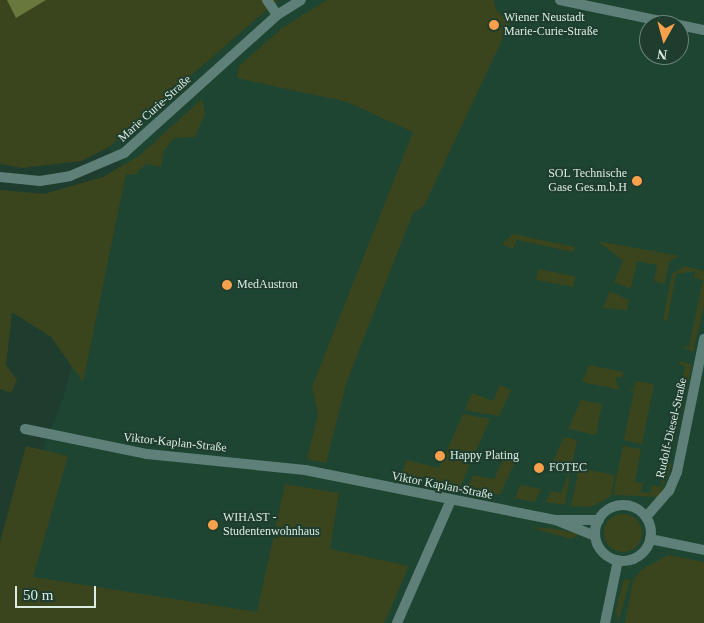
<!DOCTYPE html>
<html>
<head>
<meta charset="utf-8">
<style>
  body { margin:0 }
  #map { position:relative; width:704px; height:623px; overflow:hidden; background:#1f3d2e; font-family:Georgia,serif }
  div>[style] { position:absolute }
  .built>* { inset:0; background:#1d4532 }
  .green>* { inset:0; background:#3b451d; transform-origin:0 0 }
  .round { border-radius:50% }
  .forest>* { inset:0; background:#69793e }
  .minor>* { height:10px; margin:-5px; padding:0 5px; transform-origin:5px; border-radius:5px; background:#5f8079 }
  .minor>.ring { margin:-5px; padding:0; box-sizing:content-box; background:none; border:10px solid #5f8079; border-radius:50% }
  .dots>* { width:14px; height:14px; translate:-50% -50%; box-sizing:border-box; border:2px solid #1f3d2e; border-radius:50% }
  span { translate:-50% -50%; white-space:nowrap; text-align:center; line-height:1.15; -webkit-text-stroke:4px #1f3d2e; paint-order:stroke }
  .poi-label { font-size:12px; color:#dbede3 }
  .left { translate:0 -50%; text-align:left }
  .right { translate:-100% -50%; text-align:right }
  .street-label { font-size:12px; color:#dbede3 }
  .north { position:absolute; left:639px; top:15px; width:50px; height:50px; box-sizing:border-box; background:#1f3d2e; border:1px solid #6a8376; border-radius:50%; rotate:187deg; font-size:14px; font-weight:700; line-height:20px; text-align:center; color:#dbede3 }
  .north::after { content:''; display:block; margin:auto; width:18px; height:22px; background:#f8a04b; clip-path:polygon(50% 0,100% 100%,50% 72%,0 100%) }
  .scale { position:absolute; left:15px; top:586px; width:81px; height:22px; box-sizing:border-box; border:2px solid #dbede3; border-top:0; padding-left:6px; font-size:15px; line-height:18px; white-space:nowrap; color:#dbede3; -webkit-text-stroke:4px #1f3d2e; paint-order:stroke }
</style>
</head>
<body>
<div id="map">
  <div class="built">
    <div style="clip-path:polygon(evenodd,278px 0,704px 0,704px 623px,0 623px,0 559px,64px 396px,123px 167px,109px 147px,278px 0,649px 25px,679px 25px,679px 55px,649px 55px,649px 25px)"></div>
  </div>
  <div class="green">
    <div style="clip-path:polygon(0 0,278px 0,109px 147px,81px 161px,22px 168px,0 164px)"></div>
    <div style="clip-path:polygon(327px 0,494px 0,496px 10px,510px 23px,424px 206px,413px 213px,347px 381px,326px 463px,307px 459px,318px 415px,312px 387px,413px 132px,347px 102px,237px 78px,239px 66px,282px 28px)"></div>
    <div style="clip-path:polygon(202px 99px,205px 113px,195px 137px,174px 138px,164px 151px,161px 167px,146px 164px,134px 175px,126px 174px,83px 382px,51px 337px,12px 312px,6px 365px,17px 380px,11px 393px,0 389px,0 190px,44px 194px,103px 177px,140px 155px)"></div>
    <div style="clip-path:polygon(513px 234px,575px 247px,573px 252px,517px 240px,513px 249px,502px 244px)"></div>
    <div style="clip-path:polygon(598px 241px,679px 256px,669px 262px,665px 284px,654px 281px,657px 265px,637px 261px,631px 289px,614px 282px,623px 261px)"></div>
    <div style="clip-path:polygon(684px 266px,704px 271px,704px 306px,693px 352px,681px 346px,689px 347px,703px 280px,694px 278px,696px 271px,676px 274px,667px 321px,663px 320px,672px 274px)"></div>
    <div style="left:538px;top:269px;width:38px;height:11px;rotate:11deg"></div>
    <div style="clip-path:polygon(610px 291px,629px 300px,627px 310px,603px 308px)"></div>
    <div style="clip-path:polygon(681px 361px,692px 365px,672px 451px,661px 446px,669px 447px,685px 366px,678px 364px)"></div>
    <div style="clip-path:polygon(589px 365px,623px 372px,622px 378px,615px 377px,619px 390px,582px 382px)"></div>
    <div style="clip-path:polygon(636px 381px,654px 384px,642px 444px,624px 440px,634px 391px,625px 390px,634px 389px)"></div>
    <div style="clip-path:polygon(500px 385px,511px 390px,499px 416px,465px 410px,472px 393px,493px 401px)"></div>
    <div style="clip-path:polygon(581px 400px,602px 404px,596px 435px,568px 429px)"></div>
    <div style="clip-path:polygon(463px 414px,490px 419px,460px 487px,401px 475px,407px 460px,439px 468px)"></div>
    <div style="clip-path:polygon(564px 437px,577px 440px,572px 466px,553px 462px)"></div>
    <div style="clip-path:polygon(26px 446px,68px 456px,33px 577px,257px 612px,285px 484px,339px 493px,330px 549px,409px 566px,384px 623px,0 623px,0 542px)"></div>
    <div style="clip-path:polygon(623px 446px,641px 449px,635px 482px,643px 483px,641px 492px,650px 493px,652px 485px,661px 487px,665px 464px,660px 460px,672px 464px,659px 497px,613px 495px)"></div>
    <div style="clip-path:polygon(508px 449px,518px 455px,500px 495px,467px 488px,473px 475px,494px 479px)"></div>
    <div style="clip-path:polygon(571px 468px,565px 505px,546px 502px,551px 491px,561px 493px)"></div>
    <div style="clip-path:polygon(579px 468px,615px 475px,611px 496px,591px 507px,571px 506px)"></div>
    <div style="clip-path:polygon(520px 485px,541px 489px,535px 502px,515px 498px)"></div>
    <div class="round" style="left:604px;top:514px;width:38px;height:38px"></div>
    <div style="clip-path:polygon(529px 527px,556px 529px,579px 534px,571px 539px)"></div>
    <div style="clip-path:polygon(668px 555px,704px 562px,704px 623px,625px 623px,633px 581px,641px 570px)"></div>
    <div style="clip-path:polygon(624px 579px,630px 580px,618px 623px,616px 610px)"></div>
  </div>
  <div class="forest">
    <div style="clip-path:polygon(7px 0,46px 0,16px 18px)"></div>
  </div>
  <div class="minor">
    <div style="left:267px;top:0;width:18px;rotate:56deg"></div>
    <div style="left:560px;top:0;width:147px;rotate:11.8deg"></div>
    <div style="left:0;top:177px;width:40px;rotate:5.7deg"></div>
    <div style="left:40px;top:181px;width:30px;rotate:-9deg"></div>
    <div style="left:70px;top:176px;width:59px;rotate:-23.1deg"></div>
    <div style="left:124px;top:153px;width:206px;rotate:-42deg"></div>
    <div style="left:277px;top:15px;width:28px;rotate:-32deg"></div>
    <div style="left:25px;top:429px;width:125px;rotate:11.6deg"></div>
    <div style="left:147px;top:454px;width:159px;rotate:5.8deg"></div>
    <div style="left:305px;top:470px;width:256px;rotate:11.3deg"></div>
    <div style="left:556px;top:520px;width:42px;rotate:22.3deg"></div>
    <div class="ring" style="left:595px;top:505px;width:46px;height:46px"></div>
    <div style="left:646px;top:517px;width:35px;rotate:-49deg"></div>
    <div style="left:669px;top:491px;width:21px;rotate:-67deg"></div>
    <div style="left:677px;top:472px;width:136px;rotate:-78.5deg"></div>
    <div style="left:556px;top:520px;width:43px"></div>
    <div style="left:650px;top:539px;width:55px;rotate:11.5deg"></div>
    <div style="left:397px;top:623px;width:134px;rotate:-66.3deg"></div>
    <div style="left:605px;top:623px;width:64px;rotate:-78.3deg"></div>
  </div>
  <div class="dots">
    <div style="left:494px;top:25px;background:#f8a04b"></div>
    <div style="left:637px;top:181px;background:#f8a04b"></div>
    <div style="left:227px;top:285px;background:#f8a04b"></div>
    <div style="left:440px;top:456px;background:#f8a04b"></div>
    <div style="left:539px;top:468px;background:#f8a04b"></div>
    <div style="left:213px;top:525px;background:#f8a04b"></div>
  </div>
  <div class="poi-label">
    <span class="left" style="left:504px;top:25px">Wiener Neustadt<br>Marie-Curie-Straße</span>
    <span class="right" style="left:627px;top:181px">SOL Technische<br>Gase Ges.m.b.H</span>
    <span class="left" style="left:237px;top:285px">MedAustron</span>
    <span class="left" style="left:450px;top:456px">Happy Plating</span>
    <span class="left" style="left:549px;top:468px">FOTEC</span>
    <span class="left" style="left:223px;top:525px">WIHAST -<br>Studentenwohnhaus</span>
  </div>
  <div class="street-label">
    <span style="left:155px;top:109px;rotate:-42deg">Marie Curie-Straße</span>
    <span style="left:672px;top:428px;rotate:-77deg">Rudolf-Diesel-Straße</span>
    <span style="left:175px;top:443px;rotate:6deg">Viktor-Kaplan-Straße</span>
    <span style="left:442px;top:486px;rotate:11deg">Viktor Kaplan-Straße</span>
  </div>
  <div class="north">N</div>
  <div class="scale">50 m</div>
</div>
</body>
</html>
